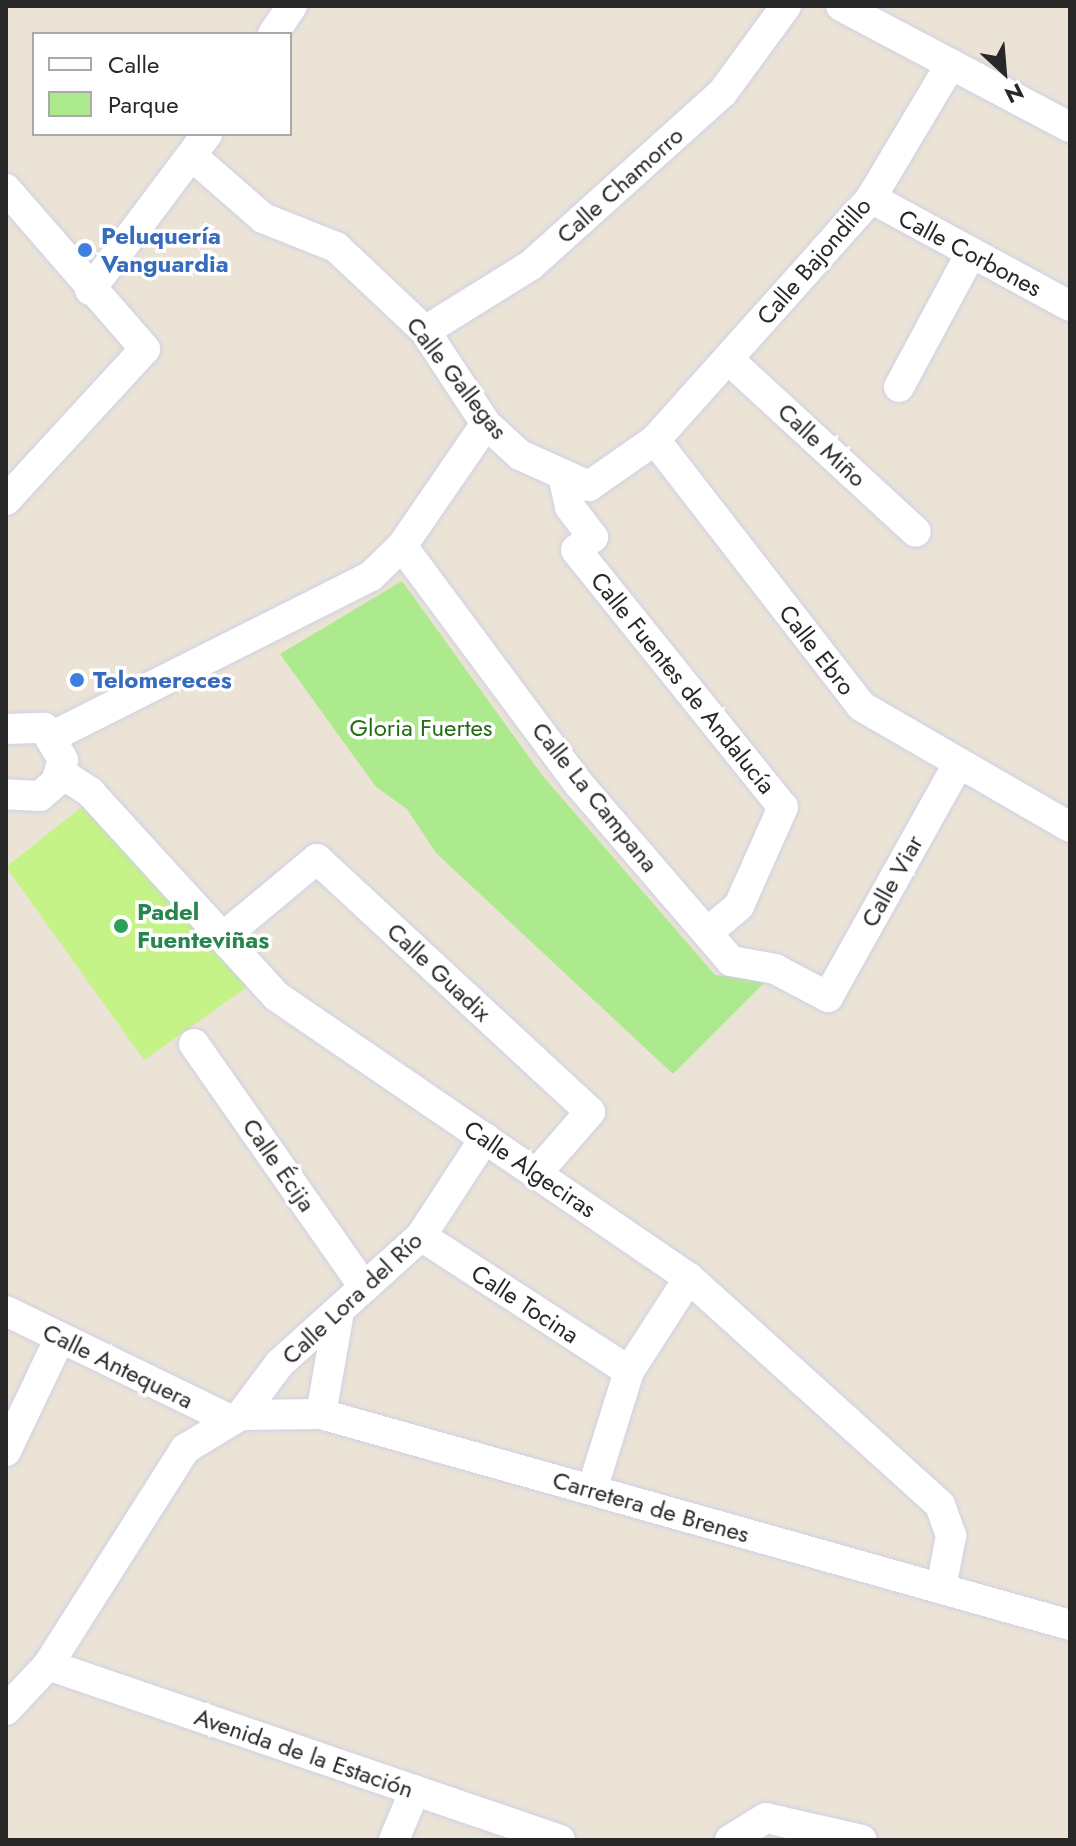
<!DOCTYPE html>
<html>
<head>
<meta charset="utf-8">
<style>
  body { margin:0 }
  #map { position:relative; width:1076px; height:1846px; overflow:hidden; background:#ece3d7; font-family:Jost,sans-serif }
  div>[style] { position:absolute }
  .green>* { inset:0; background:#adea8d }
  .pitch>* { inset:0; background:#c5f387 }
  .roads { filter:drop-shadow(0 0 2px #cdd1e3) drop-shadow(0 0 2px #cdd1e3) }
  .minor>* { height:30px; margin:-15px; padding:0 15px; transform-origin:15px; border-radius:15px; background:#fff }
  .dots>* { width:22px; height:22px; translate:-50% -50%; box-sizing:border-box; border:4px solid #fff; border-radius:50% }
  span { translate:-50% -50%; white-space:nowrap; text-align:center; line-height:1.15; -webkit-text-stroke:7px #fff; paint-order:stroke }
  .street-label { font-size:24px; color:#282828 }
  .shop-label { font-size:24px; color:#366cbe; font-weight:700 }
  .left { translate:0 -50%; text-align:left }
  .park-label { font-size:24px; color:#246b11 }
  .leisure-label { font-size:24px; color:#27864d; font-weight:700 }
  .frame { position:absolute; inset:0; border:8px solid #282828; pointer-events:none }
  .legend { position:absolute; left:32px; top:32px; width:260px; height:104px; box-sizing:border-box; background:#fff; border:2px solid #a9a9a9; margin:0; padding:10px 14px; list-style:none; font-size:24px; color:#282828 }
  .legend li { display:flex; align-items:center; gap:16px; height:40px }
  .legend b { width:40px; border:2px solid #a9a9a9 }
  .north { position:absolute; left:964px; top:32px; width:80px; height:80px; -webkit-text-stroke:6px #fff; paint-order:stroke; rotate:154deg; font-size:22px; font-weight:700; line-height:32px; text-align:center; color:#282828 }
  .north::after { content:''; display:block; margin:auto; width:28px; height:36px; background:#282828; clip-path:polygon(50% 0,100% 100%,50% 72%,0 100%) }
</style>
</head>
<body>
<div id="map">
  <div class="green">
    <div style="clip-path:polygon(402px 581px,542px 775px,715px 975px,767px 980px,673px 1074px,436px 853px,407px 809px,376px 787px,280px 654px)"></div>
  </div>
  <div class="pitch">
    <div style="clip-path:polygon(83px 806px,250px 985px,144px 1060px,6px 867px)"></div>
  </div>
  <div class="roads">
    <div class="minor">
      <div style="left:841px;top:6px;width:259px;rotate:27.9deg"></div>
      <div style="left:273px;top:34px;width:34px;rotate:-56deg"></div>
      <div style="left:192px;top:156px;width:94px;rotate:41.1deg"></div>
      <div style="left:263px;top:218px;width:79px;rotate:21.7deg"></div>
      <div style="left:336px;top:247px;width:122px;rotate:43.3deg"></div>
      <div style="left:425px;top:331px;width:111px;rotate:56.7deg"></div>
      <div style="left:486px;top:424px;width:46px;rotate:42.4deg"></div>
      <div style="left:520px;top:455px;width:76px;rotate:24.2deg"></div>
      <div style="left:589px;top:486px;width:80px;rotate:-34.9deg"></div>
      <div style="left:655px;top:440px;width:324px;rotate:-48.2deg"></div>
      <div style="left:871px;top:198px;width:156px;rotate:-59.2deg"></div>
      <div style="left:6px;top:189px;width:212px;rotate:49deg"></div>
      <div style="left:145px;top:349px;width:205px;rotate:132.6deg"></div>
      <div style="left:871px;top:198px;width:226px;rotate:28.5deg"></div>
      <div style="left:90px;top:290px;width:195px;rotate:-53.1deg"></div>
      <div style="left:425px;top:331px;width:125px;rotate:-31.9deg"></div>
      <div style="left:531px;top:265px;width:258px;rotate:-42deg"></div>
      <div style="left:723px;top:92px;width:107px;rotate:-53.8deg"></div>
      <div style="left:728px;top:359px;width:255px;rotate:42.6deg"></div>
      <div style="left:899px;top:387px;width:150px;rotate:-61.7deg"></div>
      <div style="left:655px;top:440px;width:336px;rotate:52.2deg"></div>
      <div style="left:861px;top:706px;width:241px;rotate:30.1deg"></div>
      <div style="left:563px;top:476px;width:32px;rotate:77deg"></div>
      <div style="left:570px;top:507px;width:38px;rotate:53deg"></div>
      <div style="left:593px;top:537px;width:21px;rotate:143deg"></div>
      <div style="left:576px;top:550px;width:330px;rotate:51.2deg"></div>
      <div style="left:783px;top:807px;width:108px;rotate:114deg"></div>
      <div style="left:739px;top:906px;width:39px;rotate:140deg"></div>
      <div style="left:402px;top:546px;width:295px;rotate:53.4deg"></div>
      <div style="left:578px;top:783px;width:235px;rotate:49.3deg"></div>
      <div style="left:731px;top:961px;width:45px;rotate:10.3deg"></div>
      <div style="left:775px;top:969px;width:60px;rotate:27.8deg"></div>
      <div style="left:828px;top:997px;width:265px;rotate:-60.8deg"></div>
      <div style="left:6px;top:729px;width:38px;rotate:-2deg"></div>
      <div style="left:44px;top:728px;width:37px;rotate:59deg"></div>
      <div style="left:63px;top:760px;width:23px;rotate:108deg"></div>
      <div style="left:56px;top:782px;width:21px;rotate:139deg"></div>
      <div style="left:40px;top:796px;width:34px;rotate:-177deg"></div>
      <div style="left:53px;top:736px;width:356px;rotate:-26.7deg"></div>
      <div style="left:371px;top:576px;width:43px;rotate:-44.1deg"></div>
      <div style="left:402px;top:546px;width:148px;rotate:-55.5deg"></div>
      <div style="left:61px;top:773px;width:35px;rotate:33deg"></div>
      <div style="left:90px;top:792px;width:276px;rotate:47.6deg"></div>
      <div style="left:276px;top:996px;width:500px;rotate:34.33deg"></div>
      <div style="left:689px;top:1278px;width:338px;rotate:42.1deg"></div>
      <div style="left:940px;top:1505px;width:33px;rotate:70deg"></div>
      <div style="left:951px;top:1536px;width:53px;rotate:100.9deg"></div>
      <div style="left:223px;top:937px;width:122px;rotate:-39.7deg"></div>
      <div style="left:317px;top:859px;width:372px;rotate:42.8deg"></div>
      <div style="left:590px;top:1112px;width:81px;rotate:131deg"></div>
      <div style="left:194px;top:1044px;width:297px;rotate:55deg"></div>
      <div style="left:421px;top:1236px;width:248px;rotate:33deg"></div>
      <div style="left:6px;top:1311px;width:249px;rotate:25.9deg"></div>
      <div style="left:321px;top:1414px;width:104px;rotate:-80deg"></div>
      <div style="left:241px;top:1415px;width:65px;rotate:-53.1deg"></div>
      <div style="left:280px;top:1363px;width:190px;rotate:-42deg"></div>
      <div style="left:421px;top:1236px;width:117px;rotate:-56.9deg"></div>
      <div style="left:6px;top:1451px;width:125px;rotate:-64.5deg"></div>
      <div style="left:592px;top:1490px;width:125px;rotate:-72.7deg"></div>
      <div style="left:629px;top:1371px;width:111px;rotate:-57.2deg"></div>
      <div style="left:48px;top:1665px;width:541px;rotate:18.87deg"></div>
      <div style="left:6px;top:1710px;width:62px;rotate:-47deg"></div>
      <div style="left:48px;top:1665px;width:256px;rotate:-57.6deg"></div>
      <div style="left:185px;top:1449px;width:66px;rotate:-31.3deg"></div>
      <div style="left:241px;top:1415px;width:80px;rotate:-0.7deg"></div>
      <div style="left:321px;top:1414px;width:778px;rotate:15.73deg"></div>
      <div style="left:394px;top:1840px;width:54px;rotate:-67.2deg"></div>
      <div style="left:730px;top:1840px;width:42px;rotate:-31.4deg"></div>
      <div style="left:766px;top:1818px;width:98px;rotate:12.9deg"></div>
    </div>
  </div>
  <div class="dots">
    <div style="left:85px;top:250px;background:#3f7fe0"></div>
    <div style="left:77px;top:680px;background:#3f7fe0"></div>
    <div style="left:121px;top:926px;background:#2e9e5b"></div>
  </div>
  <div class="street-label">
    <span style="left:620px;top:185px;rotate:-42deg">Calle Chamorro</span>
    <span style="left:970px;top:253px;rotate:28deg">Calle Corbones</span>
    <span style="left:814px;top:261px;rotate:-49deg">Calle Bajondillo</span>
    <span style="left:457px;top:378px;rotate:52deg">Calle Gallegas</span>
    <span style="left:822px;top:445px;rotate:43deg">Calle Miño</span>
    <span style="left:817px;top:650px;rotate:52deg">Calle Ebro</span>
    <span style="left:683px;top:683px;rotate:51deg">Calle Fuentes de Andalucía</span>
    <span style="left:595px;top:797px;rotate:51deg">Calle La Campana</span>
    <span style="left:892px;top:881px;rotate:-61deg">Calle Viar</span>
    <span style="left:439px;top:972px;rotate:43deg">Calle Guadix</span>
    <span style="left:279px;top:1165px;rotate:55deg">Calle Écija</span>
    <span style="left:530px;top:1169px;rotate:34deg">Calle Algeciras</span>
    <span style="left:352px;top:1298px;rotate:-43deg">Calle Lora del Río</span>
    <span style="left:525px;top:1304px;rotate:33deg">Calle Tocina</span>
    <span style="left:118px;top:1366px;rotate:26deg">Calle Antequera</span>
    <span style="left:651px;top:1507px;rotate:16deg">Carretera de Brenes</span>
    <span style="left:304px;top:1753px;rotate:19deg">Avenida de la Estación</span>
  </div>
  <div class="shop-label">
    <span class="left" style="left:101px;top:250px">Peluquería<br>Vanguardia</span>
    <span class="left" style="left:93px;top:680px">Telomereces</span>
  </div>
  <div class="park-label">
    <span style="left:421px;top:728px">Gloria Fuertes</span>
  </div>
  <div class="leisure-label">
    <span class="left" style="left:137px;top:926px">Padel<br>Fuenteviñas</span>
  </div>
  <div class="frame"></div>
  <ul class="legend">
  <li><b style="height:10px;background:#fff"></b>Calle</li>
  <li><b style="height:22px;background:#adea8d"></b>Parque</li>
  </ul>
  <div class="north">N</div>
</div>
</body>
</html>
